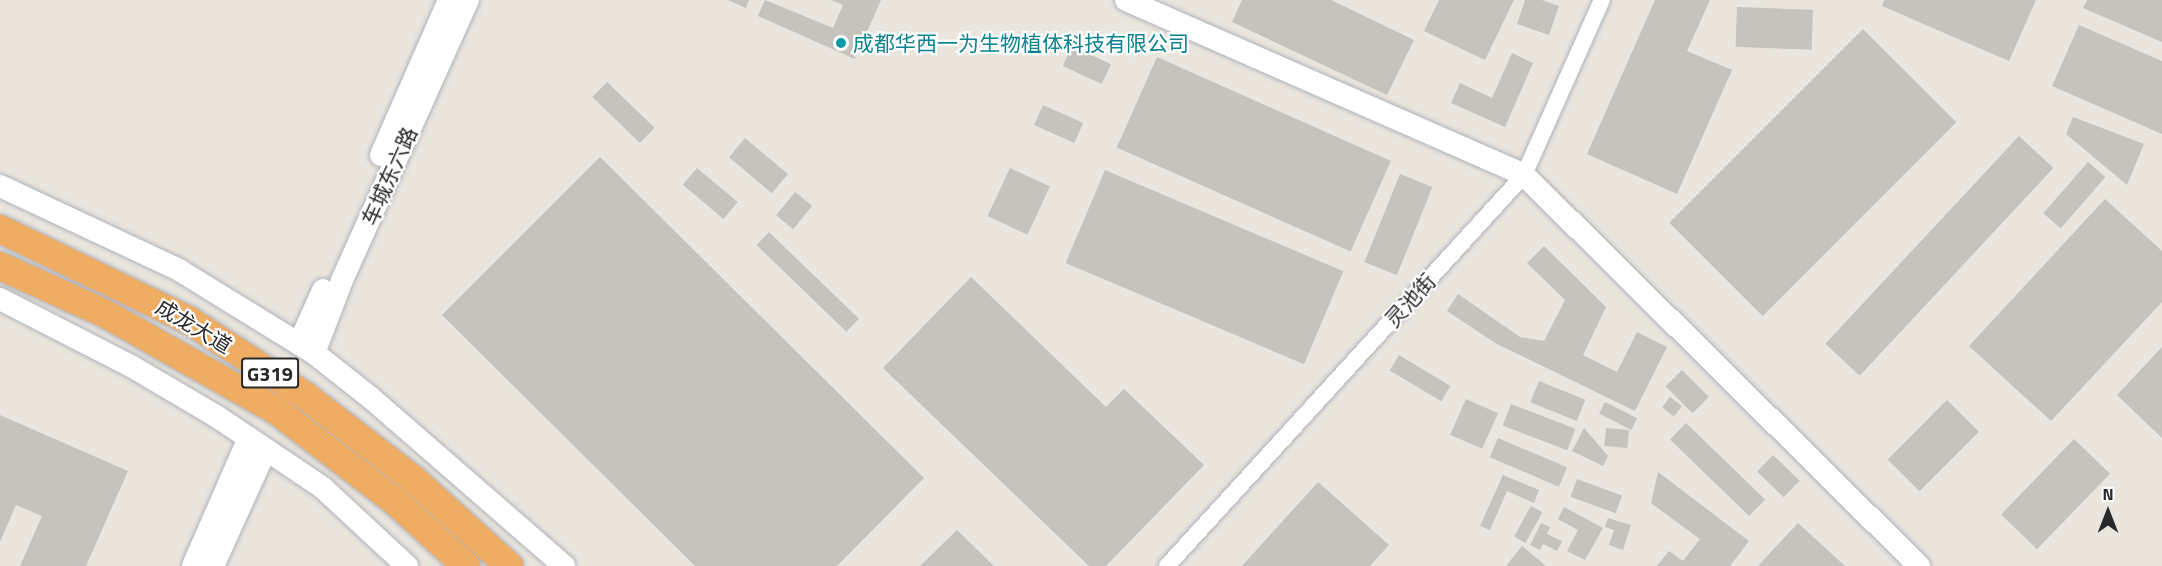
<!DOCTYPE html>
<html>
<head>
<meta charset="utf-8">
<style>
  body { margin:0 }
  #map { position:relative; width:2162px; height:566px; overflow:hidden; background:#eae6dd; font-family:"Titillium Web","Noto Sans SC",sans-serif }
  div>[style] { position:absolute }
  .building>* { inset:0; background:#c6c2bc; transform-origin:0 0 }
  .roads { filter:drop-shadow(0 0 2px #b0b2bc) drop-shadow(0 0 2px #b0b2bc) }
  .street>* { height:16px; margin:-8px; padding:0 8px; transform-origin:8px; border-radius:8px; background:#fff }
  .secondary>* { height:22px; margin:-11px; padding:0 11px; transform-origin:11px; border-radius:11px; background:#fff }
  .highway>* { height:28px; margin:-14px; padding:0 14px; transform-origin:14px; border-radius:14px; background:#efac63 }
  .dots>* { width:16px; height:16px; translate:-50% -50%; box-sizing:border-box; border:3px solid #fff; border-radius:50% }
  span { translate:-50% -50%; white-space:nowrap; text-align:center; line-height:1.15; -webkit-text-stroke:4.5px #fff; paint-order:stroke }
  .shield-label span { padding:2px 4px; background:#fff; border:2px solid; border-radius:4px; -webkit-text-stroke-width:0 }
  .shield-label { font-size:20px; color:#292929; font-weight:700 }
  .culture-label { font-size:21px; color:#0d838f }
  .left { translate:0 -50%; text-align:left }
  .street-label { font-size:21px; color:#292929 }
  .north { position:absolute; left:2078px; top:482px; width:60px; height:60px; -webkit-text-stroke:4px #fff; paint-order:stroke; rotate:0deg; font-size:16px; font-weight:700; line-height:24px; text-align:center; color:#292929 }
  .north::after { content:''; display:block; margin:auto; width:21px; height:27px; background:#292929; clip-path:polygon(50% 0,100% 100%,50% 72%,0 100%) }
</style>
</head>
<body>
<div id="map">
  <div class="building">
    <div style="clip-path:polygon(728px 0,749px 0,746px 8px)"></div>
    <div style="clip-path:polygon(765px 0,833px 28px,843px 5px,831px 0,881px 0,855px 59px,758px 16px)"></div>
    <div style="clip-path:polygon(1242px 0,1331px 0,1414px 40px,1387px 95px,1232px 22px)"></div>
    <div style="clip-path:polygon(1439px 0,1514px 0,1485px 60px,1424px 31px)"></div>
    <div style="clip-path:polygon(1525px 0,1542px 0,1559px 6px,1549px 35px,1517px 24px)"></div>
    <div style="clip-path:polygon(1655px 0,1710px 0,1687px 51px,1732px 70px,1677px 194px,1587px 154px)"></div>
    <div style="clip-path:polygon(1884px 0,2036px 0,2009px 61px,1882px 6px)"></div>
    <div style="clip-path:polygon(2087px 0,2162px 0,2162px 42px,2083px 8px)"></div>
    <div style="left:1737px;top:7px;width:76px;height:40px;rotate:2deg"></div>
    <div style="clip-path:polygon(2079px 25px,2162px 61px,2162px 134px,2052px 86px)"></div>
    <div style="left:1863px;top:29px;width:132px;height:274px;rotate:45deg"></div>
    <div style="left:1072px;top:46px;width:43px;height:22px;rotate:25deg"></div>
    <div style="clip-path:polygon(1512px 53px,1533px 63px,1505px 127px,1451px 103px,1460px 83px,1492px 98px)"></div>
    <div style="left:1157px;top:57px;width:256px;height:99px;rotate:24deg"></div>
    <div style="left:607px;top:82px;width:66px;height:21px;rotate:44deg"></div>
    <div style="left:1043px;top:105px;width:44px;height:22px;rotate:24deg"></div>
    <div style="clip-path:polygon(2073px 117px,2144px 144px,2127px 185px,2066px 134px)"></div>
    <div style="left:2019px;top:136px;width:47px;height:284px;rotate:43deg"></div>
    <div style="left:745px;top:138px;width:56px;height:25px;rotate:40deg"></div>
    <div style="clip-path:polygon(600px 157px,924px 478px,837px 566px,695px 566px,442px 315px)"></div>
    <div style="left:2088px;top:162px;width:23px;height:68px;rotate:41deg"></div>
    <div style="left:697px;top:168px;width:53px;height:22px;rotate:40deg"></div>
    <div style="left:1010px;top:168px;width:44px;height:53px;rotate:25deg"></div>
    <div style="left:1105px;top:170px;width:259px;height:101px;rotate:23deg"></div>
    <div style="left:1400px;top:174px;width:35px;height:95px;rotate:22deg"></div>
    <div style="left:795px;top:192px;width:22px;height:30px;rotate:39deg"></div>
    <div style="clip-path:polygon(2105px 199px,2162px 251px,2162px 302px,2051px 421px,1969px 346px)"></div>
    <div style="left:769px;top:232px;width:125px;height:18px;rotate:44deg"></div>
    <div style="clip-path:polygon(1544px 246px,1606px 307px,1583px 355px,1617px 372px,1637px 332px,1667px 347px,1635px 411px,1495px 343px,1447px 311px,1458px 294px,1520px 337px,1544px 341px,1565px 300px,1527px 263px)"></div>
    <div style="clip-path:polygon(971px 277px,1106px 407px,1124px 389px,1204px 465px,1106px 566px,1089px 566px,883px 368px)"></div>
    <div style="clip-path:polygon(2162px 347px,2162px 438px,2117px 395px)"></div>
    <div style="left:1399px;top:355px;width:60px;height:18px;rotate:31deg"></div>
    <div style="left:1682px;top:370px;width:38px;height:23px;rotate:45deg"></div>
    <div style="left:1539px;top:381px;width:50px;height:23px;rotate:22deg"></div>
    <div style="left:1670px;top:397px;width:15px;height:13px;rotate:37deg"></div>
    <div style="left:1466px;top:399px;width:35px;height:39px;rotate:24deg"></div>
    <div style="left:1947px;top:400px;width:45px;height:84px;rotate:45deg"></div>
    <div style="left:1605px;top:402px;width:36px;height:13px;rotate:27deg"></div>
    <div style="left:1511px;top:404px;width:69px;height:23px;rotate:21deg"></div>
    <div style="clip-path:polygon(0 415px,128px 471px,86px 566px,20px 566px,42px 516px,16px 505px,0 542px)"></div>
    <div style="left:1686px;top:423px;width:110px;height:23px;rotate:44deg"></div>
    <div style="clip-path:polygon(1584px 428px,1608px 456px,1603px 466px,1572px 451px)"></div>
    <div style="left:1606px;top:428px;width:23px;height:18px;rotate:5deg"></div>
    <div style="left:1498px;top:438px;width:75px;height:21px;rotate:23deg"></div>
    <div style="left:2074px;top:439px;width:50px;height:105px;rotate:44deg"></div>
    <div style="left:1773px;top:455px;width:37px;height:23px;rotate:44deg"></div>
    <div style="clip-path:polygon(1658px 472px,1749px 541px,1730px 566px,1657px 566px,1669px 551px,1683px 561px,1700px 539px,1651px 503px)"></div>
    <div style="clip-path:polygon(1503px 475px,1539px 490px,1534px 503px,1507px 491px,1490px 530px,1480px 526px)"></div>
    <div style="left:1577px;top:479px;width:48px;height:19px;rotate:20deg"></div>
    <div style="clip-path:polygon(1318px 482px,1389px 545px,1370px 566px,1242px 566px)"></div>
    <div style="left:1531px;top:506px;width:13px;height:35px;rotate:29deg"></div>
    <div style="clip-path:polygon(1564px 507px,1603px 528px,1585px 560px,1567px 551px,1578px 530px,1558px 519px)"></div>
    <div style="clip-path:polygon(1608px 518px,1631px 525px,1623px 550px,1609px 545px,1614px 530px,1605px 527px)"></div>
    <div style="clip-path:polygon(1541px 523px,1550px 527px,1547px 534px,1562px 541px,1557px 551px,1543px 544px,1540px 550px,1530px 545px)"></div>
    <div style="clip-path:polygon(1798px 523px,1845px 566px,1758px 566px)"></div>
    <div style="clip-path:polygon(957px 530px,994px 566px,920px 566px)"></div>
    <div style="clip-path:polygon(1522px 546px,1546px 566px,1506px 566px)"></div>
  </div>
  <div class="roads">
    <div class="street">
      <div style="left:1167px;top:566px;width:529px;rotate:-47.6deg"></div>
      <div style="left:1524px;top:175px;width:192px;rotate:-66deg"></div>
    </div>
    <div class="secondary">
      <div style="left:1126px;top:0;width:435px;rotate:23.7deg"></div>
      <div style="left:1524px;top:175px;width:556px;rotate:44.71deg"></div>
      <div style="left:381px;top:155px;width:169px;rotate:-66.3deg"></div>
      <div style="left:0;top:186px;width:198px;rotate:25.1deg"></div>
      <div style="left:179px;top:270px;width:158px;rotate:31.6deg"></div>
      <div style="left:314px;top:353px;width:73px;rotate:38.3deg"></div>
      <div style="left:371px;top:398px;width:256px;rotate:41deg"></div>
      <div style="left:0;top:299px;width:147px;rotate:27.1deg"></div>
      <div style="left:131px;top:366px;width:99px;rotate:30.5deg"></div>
      <div style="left:216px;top:416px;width:129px;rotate:33.9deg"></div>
      <div style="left:323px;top:488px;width:115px;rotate:42.9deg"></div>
      <div style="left:299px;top:344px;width:59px;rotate:-66deg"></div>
      <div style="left:314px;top:353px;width:80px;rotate:-68.9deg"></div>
      <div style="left:343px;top:278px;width:305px;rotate:-65.8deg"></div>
      <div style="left:193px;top:566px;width:140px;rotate:-66.4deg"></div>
      <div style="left:213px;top:566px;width:128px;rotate:-65.6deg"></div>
    </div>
    <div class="highway">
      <div style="left:0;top:229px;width:211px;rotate:25.8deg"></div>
      <div style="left:190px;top:321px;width:136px;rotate:33deg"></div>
      <div style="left:304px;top:395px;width:138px;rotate:37.6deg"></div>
      <div style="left:413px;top:479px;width:130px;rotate:42.2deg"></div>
      <div style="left:0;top:266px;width:114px;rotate:24.3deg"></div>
      <div style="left:104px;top:313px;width:199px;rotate:29.5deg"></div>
      <div style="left:277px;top:411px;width:150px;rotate:37.4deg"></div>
      <div style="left:396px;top:502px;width:95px;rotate:42.4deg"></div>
    </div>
  </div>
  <div class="dots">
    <div style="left:841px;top:43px;background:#0f9aa8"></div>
  </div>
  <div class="shield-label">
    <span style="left:270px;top:373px">G319</span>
  </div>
  <div class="culture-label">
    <span class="left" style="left:853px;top:43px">成都华西一为生物植体科技有限公司</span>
  </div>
  <div class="street-label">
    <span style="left:389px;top:176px;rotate:-66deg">车城东六路</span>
    <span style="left:1410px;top:300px;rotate:-48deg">灵池街</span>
    <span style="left:194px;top:326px;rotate:31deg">成龙大道</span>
  </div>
  <div class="north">N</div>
</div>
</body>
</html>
